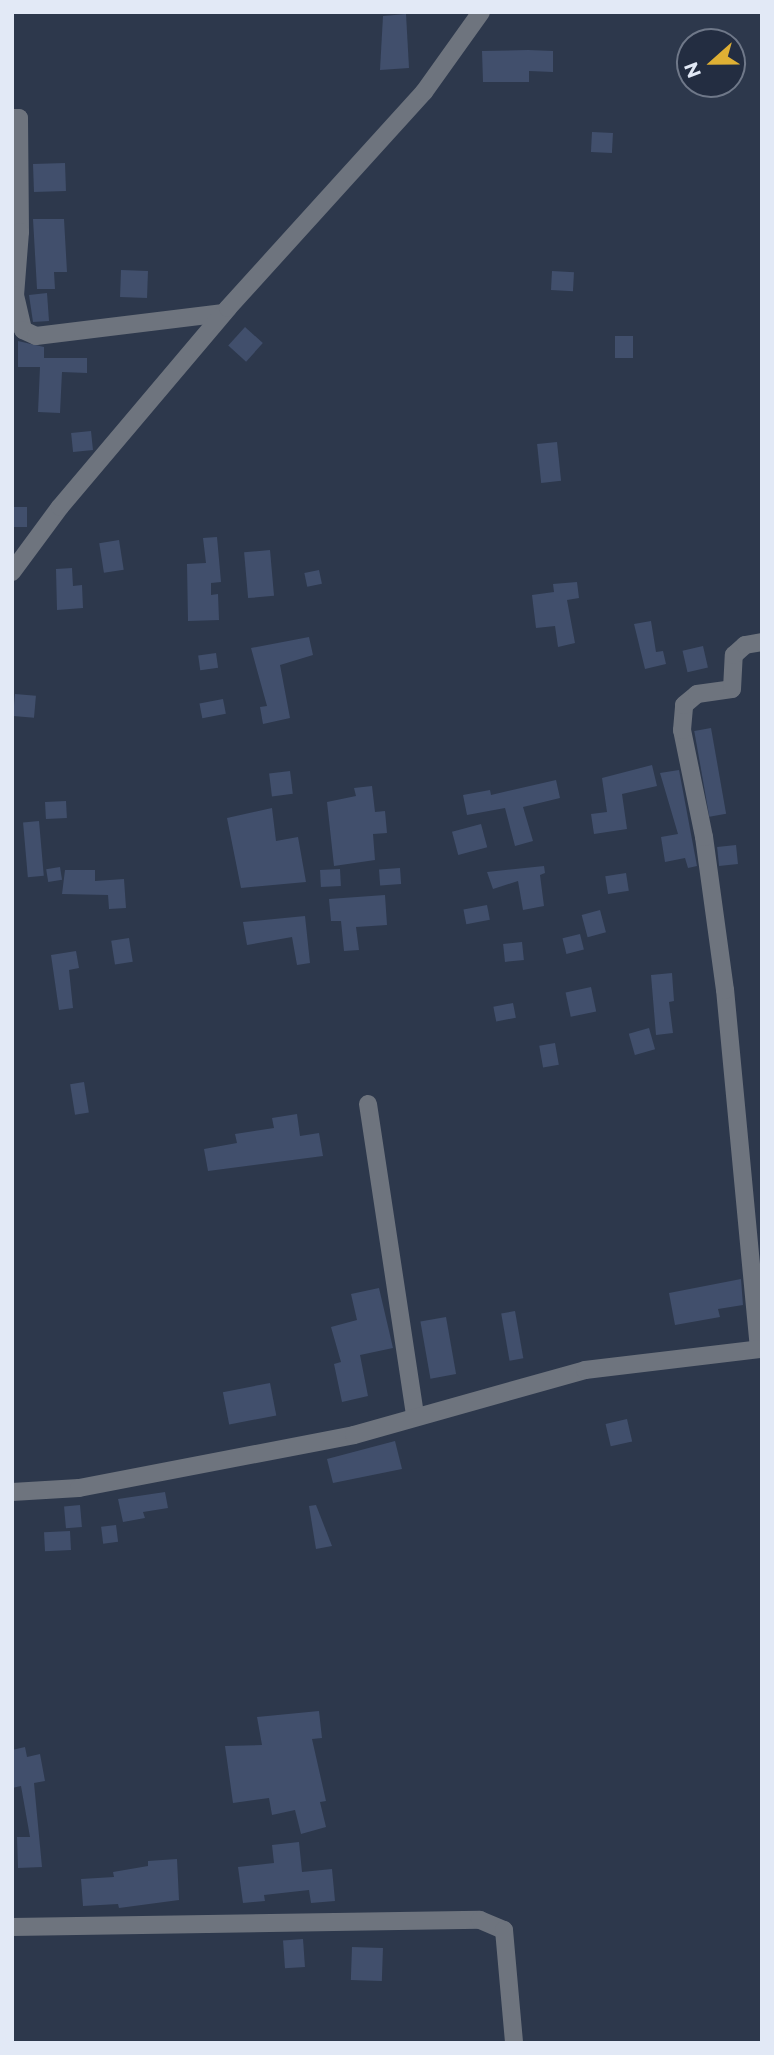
<!DOCTYPE html>
<html>
<head>
<meta charset="utf-8">
<style>
  body { margin:0 }
  #map { position:relative; width:774px; height:2055px; overflow:hidden; background:#2d384c; font-family:Montserrat,sans-serif }
  div>[style] { position:absolute }
  .building>* { inset:0; background:#414f6c; transform-origin:0 0 }
  .minor>* { height:18px; margin:-9px; padding:0 9px; transform-origin:9px; border-radius:9px; background:#6e747e }
  span { translate:-50% -50%; white-space:nowrap; text-align:center; line-height:1.15; -webkit-text-stroke:5px #232d41; paint-order:stroke }
  .frame { position:absolute; inset:0; border:14px solid #e2e9f6; pointer-events:none }
  .north { position:absolute; left:676px; top:28px; width:70px; height:70px; box-sizing:border-box; background:#232d41; border:2px solid #6f7889; border-radius:50%; rotate:249deg; font-size:19px; font-weight:700; line-height:28px; text-align:center; color:#e2e9f6 }
  .north::after { content:''; display:block; margin:auto; width:24px; height:32px; background:#dfb034; clip-path:polygon(50% 0,100% 100%,50% 72%,0 100%) }
</style>
</head>
<body>
<div id="map">
  <div class="building">
    <div style="clip-path:polygon(406px 14px,409px 68px,380px 70px,383px 16px)"></div>
    <div style="clip-path:polygon(528px 50px,553px 51px,553px 72px,529px 71px,529px 82px,483px 82px,482px 51px)"></div>
    <div style="left:592px;top:132px;width:21px;height:20px;rotate:3deg"></div>
    <div style="left:65px;top:163px;width:28px;height:32px;rotate:88deg"></div>
    <div style="clip-path:polygon(33px 219px,64px 219px,67px 272px,54px 272px,55px 289px,37px 289px)"></div>
    <div style="left:121px;top:270px;width:27px;height:27px;rotate:2deg"></div>
    <div style="left:552px;top:271px;width:22px;height:19px;rotate:3deg"></div>
    <div style="clip-path:polygon(47px 293px,49px 321px,33px 322px,29px 295px)"></div>
    <div style="left:245px;top:327px;width:24px;height:25px;rotate:42deg"></div>
    <div style="left:633px;top:336px;width:22px;height:18px;rotate:90deg"></div>
    <div style="clip-path:polygon(18px 341px,44px 347px,44px 358px,87px 358px,87px 373px,62px 372px,60px 413px,38px 412px,40px 367px,18px 367px)"></div>
    <div style="left:91px;top:431px;width:19px;height:20px;rotate:84deg"></div>
    <div style="left:557px;top:442px;width:39px;height:20px;rotate:84deg"></div>
    <div style="left:12px;top:507px;width:15px;height:20px"></div>
    <div style="clip-path:polygon(217px 537px,221px 582px,211px 583px,211px 595px,218px 594px,219px 620px,188px 621px,187px 564px,206px 563px,203px 538px)"></div>
    <div style="left:119px;top:540px;width:30px;height:20px;rotate:81deg"></div>
    <div style="left:270px;top:550px;width:46px;height:26px;rotate:85deg"></div>
    <div style="clip-path:polygon(72px 568px,73px 586px,82px 585px,83px 608px,57px 610px,56px 569px)"></div>
    <div style="left:319px;top:570px;width:14px;height:15px;rotate:78deg"></div>
    <div style="clip-path:polygon(577px 582px,579px 598px,567px 600px,575px 643px,558px 647px,555px 626px,536px 628px,532px 595px,554px 592px,553px 584px)"></div>
    <div style="clip-path:polygon(651px 621px,656px 652px,663px 651px,666px 664px,645px 669px,634px 624px)"></div>
    <div style="clip-path:polygon(309px 637px,313px 655px,280px 665px,290px 718px,263px 724px,260px 707px,267px 706px,251px 648px)"></div>
    <div style="left:703px;top:646px;width:22px;height:21px;rotate:77deg"></div>
    <div style="left:216px;top:653px;width:15px;height:18px;rotate:82deg"></div>
    <div style="left:15px;top:694px;width:21px;height:22px;rotate:5deg"></div>
    <div style="left:223px;top:699px;width:15px;height:24px;rotate:79deg"></div>
    <div style="left:711px;top:728px;width:87px;height:17px;rotate:80deg"></div>
    <div style="clip-path:polygon(652px 765px,657px 786px,622px 794px,627px 829px,594px 834px,591px 814px,607px 812px,602px 778px)"></div>
    <div style="clip-path:polygon(679px 770px,697px 866px,688px 868px,685px 858px,665px 862px,661px 837px,678px 834px,660px 773px)"></div>
    <div style="left:290px;top:771px;width:23px;height:21px;rotate:83deg"></div>
    <div style="clip-path:polygon(556px 780px,560px 798px,523px 807px,533px 841px,515px 846px,505px 808px,467px 815px,463px 795px,490px 790px,491px 795px)"></div>
    <div style="clip-path:polygon(372px 786px,375px 812px,385px 811px,387px 833px,373px 834px,375px 860px,334px 866px,327px 802px,356px 796px,354px 788px)"></div>
    <div style="left:66px;top:801px;width:17px;height:21px;rotate:87deg"></div>
    <div style="clip-path:polygon(272px 808px,276px 841px,298px 837px,306px 882px,241px 888px,227px 818px)"></div>
    <div style="left:39px;top:821px;width:55px;height:16px;rotate:85deg"></div>
    <div style="left:481px;top:824px;width:24px;height:30px;rotate:75deg"></div>
    <div style="left:736px;top:845px;width:19px;height:19px;rotate:84deg"></div>
    <div style="clip-path:polygon(544px 866px,545px 873px,540px 875px,544px 906px,523px 910px,518px 881px,493px 889px,487px 872px)"></div>
    <div style="left:60px;top:867px;width:13px;height:14px;rotate:81deg"></div>
    <div style="left:400px;top:868px;width:16px;height:21px;rotate:86deg"></div>
    <div style="left:340px;top:869px;width:17px;height:20px;rotate:87deg"></div>
    <div style="clip-path:polygon(65px 870px,95px 870px,95px 881px,124px 879px,126px 908px,109px 909px,108px 895px,62px 894px)"></div>
    <div style="left:626px;top:873px;width:18px;height:21px;rotate:81deg"></div>
    <div style="clip-path:polygon(385px 895px,387px 925px,356px 927px,359px 950px,344px 951px,341px 921px,331px 921px,329px 899px)"></div>
    <div style="left:487px;top:905px;width:15px;height:24px;rotate:79deg"></div>
    <div style="left:600px;top:910px;width:23px;height:19px;rotate:75deg"></div>
    <div style="clip-path:polygon(305px 916px,310px 963px,297px 965px,292px 937px,247px 945px,243px 922px)"></div>
    <div style="left:580px;top:934px;width:16px;height:18px;rotate:76deg"></div>
    <div style="left:129px;top:938px;width:24px;height:18px;rotate:81deg"></div>
    <div style="left:522px;top:942px;width:18px;height:19px;rotate:84deg"></div>
    <div style="clip-path:polygon(76px 951px,79px 968px,69px 970px,73px 1008px,59px 1010px,51px 955px)"></div>
    <div style="clip-path:polygon(672px 973px,674px 1001px,669px 1002px,673px 1033px,656px 1035px,651px 975px)"></div>
    <div style="left:591px;top:987px;width:25px;height:26px;rotate:78deg"></div>
    <div style="left:513px;top:1003px;width:15px;height:20px;rotate:79deg"></div>
    <div style="left:649px;top:1028px;width:22px;height:21px;rotate:74deg"></div>
    <div style="left:555px;top:1043px;width:22px;height:16px;rotate:80deg"></div>
    <div style="left:84px;top:1082px;width:31px;height:14px;rotate:81deg"></div>
    <div style="clip-path:polygon(297px 1114px,300px 1136px,319px 1133px,323px 1156px,208px 1171px,204px 1149px,237px 1143px,235px 1134px,274px 1128px,272px 1118px)"></div>
    <div style="clip-path:polygon(741px 1279px,743px 1305px,718px 1309px,720px 1317px,675px 1325px,669px 1293px)"></div>
    <div style="clip-path:polygon(379px 1288px,393px 1348px,360px 1355px,368px 1396px,342px 1402px,334px 1364px,341px 1362px,331px 1327px,357px 1320px,351px 1294px)"></div>
    <div style="left:515px;top:1311px;width:48px;height:14px;rotate:80deg"></div>
    <div style="left:446px;top:1317px;width:58px;height:26px;rotate:80deg"></div>
    <div style="left:270px;top:1383px;width:33px;height:48px;rotate:79deg"></div>
    <div style="left:627px;top:1419px;width:23px;height:22px;rotate:77deg"></div>
    <div style="clip-path:polygon(395px 1441px,402px 1469px,333px 1483px,327px 1459px)"></div>
    <div style="clip-path:polygon(165px 1492px,168px 1508px,143px 1512px,145px 1518px,123px 1522px,118px 1499px)"></div>
    <div style="left:80px;top:1505px;width:22px;height:16px;rotate:85deg"></div>
    <div style="clip-path:polygon(316px 1505px,332px 1546px,316px 1549px,309px 1506px)"></div>
    <div style="left:116px;top:1525px;width:17px;height:15px;rotate:83deg"></div>
    <div style="left:70px;top:1531px;width:19px;height:26px;rotate:87deg"></div>
    <div style="clip-path:polygon(319px 1711px,322px 1738px,312px 1739px,326px 1801px,320px 1802px,326px 1827px,301px 1834px,295px 1810px,272px 1815px,269px 1798px,233px 1803px,225px 1746px,262px 1745px,257px 1717px)"></div>
    <div style="clip-path:polygon(25px 1747px,27px 1757px,40px 1754px,45px 1781px,34px 1783px,42px 1867px,18px 1868px,17px 1837px,30px 1837px,21px 1786px,12px 1788px,12px 1750px)"></div>
    <div style="clip-path:polygon(299px 1842px,302px 1872px,332px 1869px,335px 1901px,311px 1903px,309px 1890px,264px 1895px,265px 1901px,243px 1903px,238px 1867px,274px 1863px,272px 1845px)"></div>
    <div style="clip-path:polygon(177px 1859px,179px 1900px,119px 1908px,118px 1904px,83px 1906px,81px 1879px,114px 1877px,113px 1872px,148px 1866px,148px 1861px)"></div>
    <div style="left:303px;top:1939px;width:28px;height:20px;rotate:86deg"></div>
    <div style="left:352px;top:1947px;width:31px;height:33px;rotate:2deg"></div>
  </div>
  <div class="minor">
    <div style="left:12px;top:118px;width:7px"></div>
    <div style="left:19px;top:118px;width:114px;rotate:89.5deg"></div>
    <div style="left:20px;top:232px;width:63px;rotate:94.5deg"></div>
    <div style="left:15px;top:295px;width:36px;rotate:77deg"></div>
    <div style="left:23px;top:330px;width:14px;rotate:25deg"></div>
    <div style="left:36px;top:336px;width:189px;rotate:-7deg"></div>
    <div style="left:12px;top:572px;width:81px;rotate:-53.6deg"></div>
    <div style="left:60px;top:507px;width:260px;rotate:-49.8deg"></div>
    <div style="left:228px;top:308px;width:292px;rotate:-47.8deg"></div>
    <div style="left:424px;top:92px;width:98px;rotate:-54.5deg"></div>
    <div style="left:368px;top:1104px;width:316px;rotate:81.4deg"></div>
    <div style="left:759px;top:1349px;width:361px;rotate:-95.4deg"></div>
    <div style="left:725px;top:990px;width:154px;rotate:-97.8deg"></div>
    <div style="left:704px;top:837px;width:109px;rotate:-101.6deg"></div>
    <div style="left:682px;top:730px;width:25px;rotate:-85deg"></div>
    <div style="left:684px;top:705px;width:17px;rotate:-40deg"></div>
    <div style="left:697px;top:694px;width:35px;rotate:-8deg"></div>
    <div style="left:732px;top:689px;width:34px;rotate:-87deg"></div>
    <div style="left:734px;top:655px;width:15px;rotate:-42deg"></div>
    <div style="left:745px;top:645px;width:17px;rotate:-10deg"></div>
    <div style="left:12px;top:1492px;width:67px;rotate:-3.4deg"></div>
    <div style="left:79px;top:1488px;width:280px;rotate:-10.9deg"></div>
    <div style="left:354px;top:1435px;width:240px;rotate:-15.7deg"></div>
    <div style="left:585px;top:1370px;width:178px;rotate:-6.8deg"></div>
    <div style="left:12px;top:1927px;width:468px;rotate:-0.9deg"></div>
    <div style="left:480px;top:1920px;width:26px;rotate:23deg"></div>
    <div style="left:504px;top:1930px;width:113px;rotate:84.9deg"></div>
  </div>
  <div class="frame"></div>
  <div class="north">N</div>
</div>
</body>
</html>
